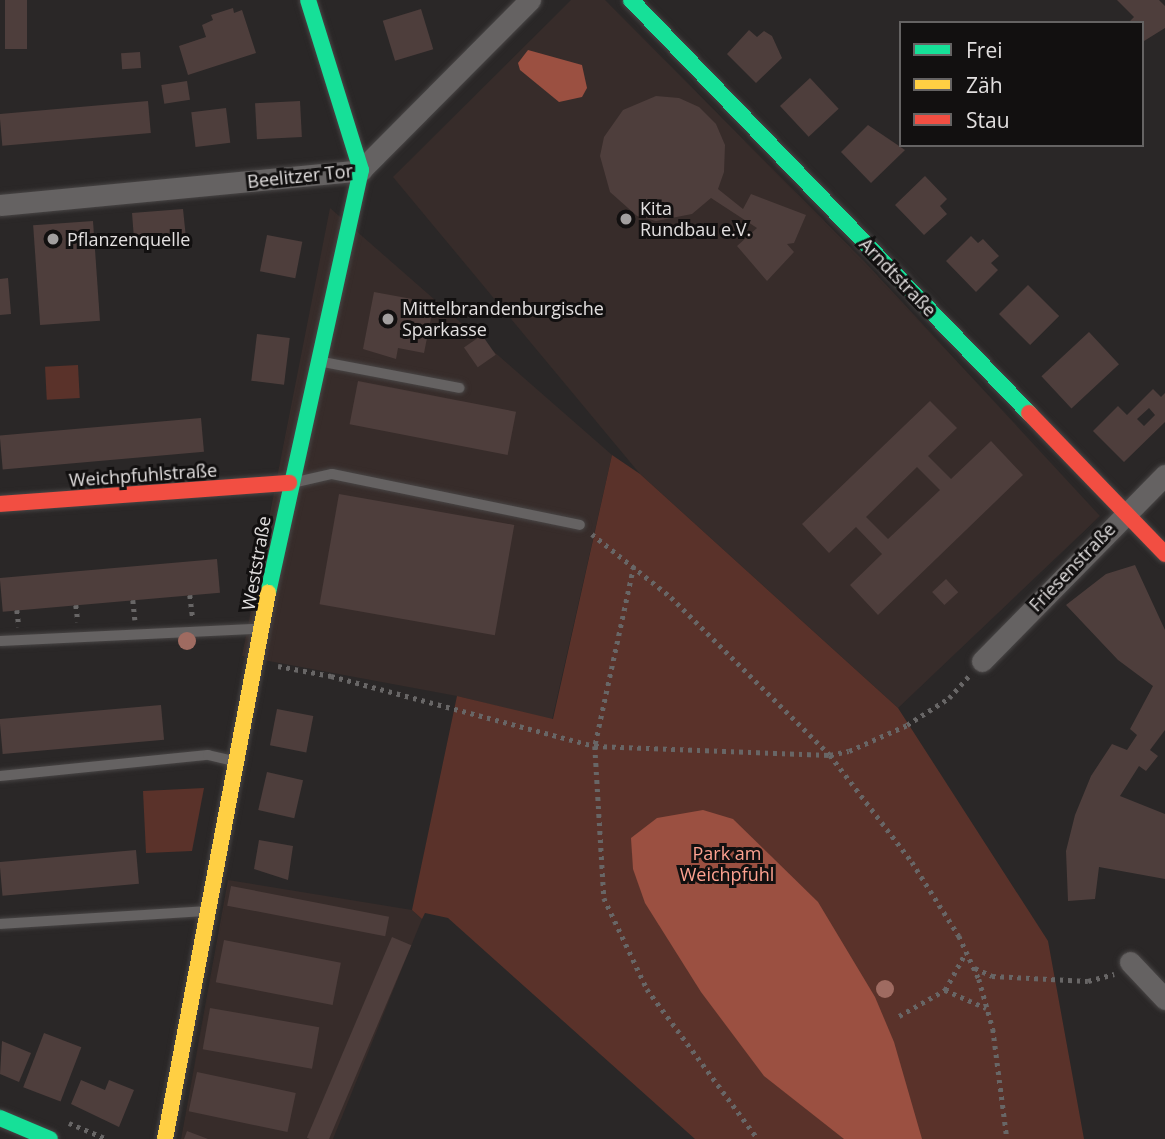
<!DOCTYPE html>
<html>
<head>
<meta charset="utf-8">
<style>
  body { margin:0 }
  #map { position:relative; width:1165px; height:1139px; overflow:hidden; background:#2a2727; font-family:"Open Sans",sans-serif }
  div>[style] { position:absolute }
  .built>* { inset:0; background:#372c2a }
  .green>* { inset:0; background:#5a322a; transform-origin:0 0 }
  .water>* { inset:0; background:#9b5041 }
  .building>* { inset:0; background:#4e3e3c; transform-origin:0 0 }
  .path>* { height:4.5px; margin-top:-2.25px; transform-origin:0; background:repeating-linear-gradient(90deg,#686666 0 3.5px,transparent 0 8.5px) }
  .roads { filter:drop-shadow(0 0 2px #484545) drop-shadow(0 0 2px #484545) }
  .lane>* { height:10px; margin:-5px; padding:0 5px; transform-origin:5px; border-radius:5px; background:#656262 }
  .street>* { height:21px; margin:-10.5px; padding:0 10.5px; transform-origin:10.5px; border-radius:10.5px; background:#656262 }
  .fast>* { height:16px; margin:-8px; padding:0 8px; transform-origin:8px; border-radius:8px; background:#16e098 }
  .slow>* { height:16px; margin:-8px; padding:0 8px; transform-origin:8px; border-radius:8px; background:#ffcf43 }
  .jam>* { height:16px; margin:-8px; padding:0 8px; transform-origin:8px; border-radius:8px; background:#f24e42 }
  .trees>* { width:18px; height:18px; margin:-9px; border-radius:50%; background:#9f6b61 }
  .dots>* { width:19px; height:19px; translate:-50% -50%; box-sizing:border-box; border:4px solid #121010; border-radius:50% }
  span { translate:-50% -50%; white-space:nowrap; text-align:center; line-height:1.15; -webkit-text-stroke:6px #121010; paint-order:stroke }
  .street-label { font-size:18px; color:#e2dfdf }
  .poi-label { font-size:18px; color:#e2dfdf }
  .left { translate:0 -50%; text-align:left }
  .park-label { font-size:18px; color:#fea290 }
  .legend { position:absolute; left:899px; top:21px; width:245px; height:126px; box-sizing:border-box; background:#121010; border:2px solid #656363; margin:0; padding:9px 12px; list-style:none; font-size:21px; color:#e2dfdf }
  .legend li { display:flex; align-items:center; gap:14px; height:35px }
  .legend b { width:35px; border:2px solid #656363 }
</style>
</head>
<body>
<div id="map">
  <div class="built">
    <div style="clip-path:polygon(571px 0,605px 0,865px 262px,1100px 516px,898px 708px,640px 474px,393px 177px)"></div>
    <div style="clip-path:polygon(330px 208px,612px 455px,552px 720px,457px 696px,242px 656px)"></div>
    <div style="clip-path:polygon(228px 880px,412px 910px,422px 919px,333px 1139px,181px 1139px)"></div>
  </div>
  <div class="green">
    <div style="left:78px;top:365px;width:33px;height:33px;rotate:87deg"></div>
    <div style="clip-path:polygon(612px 455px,640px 474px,898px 708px,1048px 941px,1084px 1139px,695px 1139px,448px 918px,425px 913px,422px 919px,412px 910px,457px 696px,553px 719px)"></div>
    <div style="clip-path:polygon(204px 788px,192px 851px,146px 853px,143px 791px)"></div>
  </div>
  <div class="water">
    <div style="clip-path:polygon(528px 50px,582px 65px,587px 88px,582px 97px,559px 102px,520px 70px,518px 63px)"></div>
    <div style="clip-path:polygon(703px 810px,733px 819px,818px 902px,875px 997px,894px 1042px,922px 1139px,844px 1139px,764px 1076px,701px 992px,645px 903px,633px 869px,631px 838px,657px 818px)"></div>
  </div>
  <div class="building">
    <div style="left:5px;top:0;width:22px;height:49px"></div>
    <div style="clip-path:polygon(1117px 0,1159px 0,1165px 6px,1165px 28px,1144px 41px,1142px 23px,1128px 23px,1134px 17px)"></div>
    <div style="clip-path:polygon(233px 8px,234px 13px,242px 10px,256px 53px,188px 75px,179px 46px,206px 37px,202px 25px,213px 20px,211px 15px)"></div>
    <div style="left:421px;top:9px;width:42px;height:40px;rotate:73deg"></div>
    <div style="clip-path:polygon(749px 30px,757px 37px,764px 31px,772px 36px,782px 58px,756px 83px,727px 54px)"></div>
    <div style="left:140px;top:52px;width:16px;height:19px;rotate:86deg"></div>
    <div style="left:810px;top:78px;width:42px;height:41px;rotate:47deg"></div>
    <div style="left:187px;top:81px;width:19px;height:26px;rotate:81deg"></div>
    <div style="clip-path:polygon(656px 96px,679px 98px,699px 107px,716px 124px,725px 145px,724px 172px,718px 189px,743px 209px,751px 194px,806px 215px,794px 243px,787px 244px,794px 252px,767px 281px,737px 246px,757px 228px,711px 198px,692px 214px,656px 221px,637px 216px,610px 192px,600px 156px,604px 137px,623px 110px)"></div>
    <div style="left:148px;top:101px;width:32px;height:149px;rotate:85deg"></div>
    <div style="left:300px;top:101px;width:36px;height:45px;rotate:87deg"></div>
    <div style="left:226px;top:108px;width:35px;height:35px;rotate:83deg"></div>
    <div style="clip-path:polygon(868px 125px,905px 150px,871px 183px,841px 152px)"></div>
    <div style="clip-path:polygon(925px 176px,947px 199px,940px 206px,947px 214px,924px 235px,895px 205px)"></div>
    <div style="clip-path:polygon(183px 209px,186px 238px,145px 246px,145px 239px,134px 239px,132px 213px)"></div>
    <div style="left:93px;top:221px;width:100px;height:60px;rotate:86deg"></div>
    <div style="left:267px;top:235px;width:36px;height:37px;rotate:11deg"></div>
    <div style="clip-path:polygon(971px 236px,978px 243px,983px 239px,999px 256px,991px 263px,998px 270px,976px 292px,946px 261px)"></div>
    <div style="clip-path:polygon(8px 278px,11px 314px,0 315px,0 279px)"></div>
    <div style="left:1028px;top:285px;width:44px;height:41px;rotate:45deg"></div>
    <div style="clip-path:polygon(374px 292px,434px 303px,424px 353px,398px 348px,396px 359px,363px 349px)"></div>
    <div style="left:1089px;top:332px;width:44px;height:65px;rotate:47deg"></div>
    <div style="left:257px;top:334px;width:33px;height:47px;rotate:7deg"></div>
    <div style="left:482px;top:335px;width:24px;height:22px;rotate:55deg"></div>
    <div style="left:358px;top:381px;width:161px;height:44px;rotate:11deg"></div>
    <div style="clip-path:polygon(evenodd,1153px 389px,1161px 397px,1165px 393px,1165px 422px,1124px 462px,1093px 431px,1118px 406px,1127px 415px,1153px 389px,1149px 408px,1155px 415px,1144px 426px,1137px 419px,1149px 408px)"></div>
    <div style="clip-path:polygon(evenodd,930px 401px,957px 428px,928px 456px,951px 479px,991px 441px,1023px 475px,878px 615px,850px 585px,882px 554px,856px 527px,829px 553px,802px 524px,930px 401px,917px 467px,940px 490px,888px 539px,866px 517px,917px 467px)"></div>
    <div style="left:201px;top:418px;width:34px;height:202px;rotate:85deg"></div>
    <div style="left:339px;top:494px;width:178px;height:112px;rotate:10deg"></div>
    <div style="left:217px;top:559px;width:34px;height:218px;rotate:85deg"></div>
    <div style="clip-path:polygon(1135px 565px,1165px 630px,1165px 730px,1150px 750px,1158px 756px,1146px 771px,1139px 766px,1120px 796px,1165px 814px,1165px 879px,1099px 867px,1095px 899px,1068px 901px,1066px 851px,1075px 815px,1091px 776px,1112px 744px,1127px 750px,1137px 735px,1130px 729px,1153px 686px,1118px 660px,1066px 605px,1106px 574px)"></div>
    <div style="left:946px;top:579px;width:18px;height:19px;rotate:47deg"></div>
    <div style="left:161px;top:705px;width:35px;height:162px;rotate:85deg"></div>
    <div style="left:277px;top:709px;width:37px;height:37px;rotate:11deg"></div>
    <div style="left:267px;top:772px;width:37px;height:39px;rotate:13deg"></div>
    <div style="clip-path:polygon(259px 840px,293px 846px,288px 880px,254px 869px)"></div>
    <div style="left:136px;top:850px;width:34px;height:137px;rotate:85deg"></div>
    <div style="left:231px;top:886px;width:161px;height:20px;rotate:11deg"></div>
    <div style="left:392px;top:937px;width:21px;height:218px;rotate:23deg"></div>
    <div style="left:224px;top:940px;width:119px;height:43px;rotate:11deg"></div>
    <div style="left:210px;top:1008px;width:111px;height:42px;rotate:10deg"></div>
    <div style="left:44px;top:1033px;width:40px;height:58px;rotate:21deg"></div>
    <div style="clip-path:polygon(2px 1041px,31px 1053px,19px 1082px,0 1074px)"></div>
    <div style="left:197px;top:1072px;width:101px;height:40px;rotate:12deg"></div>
    <div style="clip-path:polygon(81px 1080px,105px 1090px,109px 1080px,134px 1090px,119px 1127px,71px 1104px)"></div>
    <div style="clip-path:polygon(187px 1131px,208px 1139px,184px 1139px)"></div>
  </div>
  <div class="path">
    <div style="left:592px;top:534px;width:101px;rotate:38.6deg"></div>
    <div style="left:671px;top:597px;width:224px;rotate:44.8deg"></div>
    <div style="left:830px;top:755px;width:135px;rotate:52.5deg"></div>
    <div style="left:912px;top:862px;width:88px;rotate:57.6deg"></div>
    <div style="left:959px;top:936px;width:47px;rotate:65.1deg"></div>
    <div style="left:979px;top:979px;width:52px;rotate:74.4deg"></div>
    <div style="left:993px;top:1029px;width:111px;rotate:82.7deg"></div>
    <div style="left:634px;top:566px;width:184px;rotate:102.2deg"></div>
    <div style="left:595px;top:746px;width:152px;rotate:86.6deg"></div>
    <div style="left:604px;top:898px;width:101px;rotate:64.7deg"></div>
    <div style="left:647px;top:989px;width:187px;rotate:53.5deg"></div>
    <div style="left:190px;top:595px;width:24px;rotate:83deg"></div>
    <div style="left:133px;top:600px;width:20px;rotate:84deg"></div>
    <div style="left:76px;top:605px;width:17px;rotate:83deg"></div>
    <div style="left:17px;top:610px;width:17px;rotate:83deg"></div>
    <div style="left:278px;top:666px;width:54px;rotate:10.7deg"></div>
    <div style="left:331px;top:676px;width:273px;rotate:14.9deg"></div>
    <div style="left:595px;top:746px;width:235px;rotate:2.2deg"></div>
    <div style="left:830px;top:755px;width:19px;rotate:-12deg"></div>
    <div style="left:849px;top:751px;width:64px;rotate:-24.1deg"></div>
    <div style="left:907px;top:725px;width:50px;rotate:-32.7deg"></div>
    <div style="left:949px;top:698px;width:31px;rotate:-48deg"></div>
    <div style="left:975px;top:968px;width:19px;rotate:25deg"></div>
    <div style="left:992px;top:976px;width:96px;rotate:3deg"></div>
    <div style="left:1088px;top:981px;width:27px;rotate:-15deg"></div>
    <div style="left:945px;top:990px;width:43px;rotate:-61.1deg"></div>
    <div style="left:899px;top:1016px;width:53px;rotate:-29.5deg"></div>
    <div style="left:945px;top:990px;width:45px;rotate:23.7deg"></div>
    <div style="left:69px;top:1123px;width:41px;rotate:22.8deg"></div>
  </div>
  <div class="roads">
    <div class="lane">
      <div style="left:318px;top:361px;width:144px;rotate:10.8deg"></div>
      <div style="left:292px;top:483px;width:41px;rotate:-12.7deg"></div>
      <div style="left:332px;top:474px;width:253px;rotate:11.6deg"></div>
      <div style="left:0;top:641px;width:258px;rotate:-2.7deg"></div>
      <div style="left:0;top:776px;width:209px;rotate:-5.8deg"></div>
      <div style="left:208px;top:755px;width:28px;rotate:13deg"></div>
      <div style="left:0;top:924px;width:204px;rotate:-3.6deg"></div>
    </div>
    <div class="street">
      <div style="left:0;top:205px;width:363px;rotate:-5.5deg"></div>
      <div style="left:361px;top:170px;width:240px;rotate:-45.2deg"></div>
      <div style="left:982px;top:661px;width:261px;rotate:-45.5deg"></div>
      <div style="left:1130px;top:962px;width:51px;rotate:46.6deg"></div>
    </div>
    <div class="fast">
      <div style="left:631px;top:0;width:574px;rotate:46.06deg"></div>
      <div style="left:268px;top:593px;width:433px;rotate:-77.6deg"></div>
      <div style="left:361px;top:170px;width:178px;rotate:-107.3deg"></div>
      <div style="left:0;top:1118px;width:54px;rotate:22.8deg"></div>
    </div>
    <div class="slow">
      <div style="left:165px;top:1139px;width:556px;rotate:-79.32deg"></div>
    </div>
    <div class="jam">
      <div style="left:1029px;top:413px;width:196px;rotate:46deg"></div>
      <div style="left:0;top:504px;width:290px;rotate:-4.2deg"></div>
    </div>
  </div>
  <div class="trees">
    <div style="left:187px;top:641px"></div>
    <div style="left:885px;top:989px"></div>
  </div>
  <div class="dots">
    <div style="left:626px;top:219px;background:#a29f9f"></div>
    <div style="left:53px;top:239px;background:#a29f9f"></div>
    <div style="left:388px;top:319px;background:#a29f9f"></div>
  </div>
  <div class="street-label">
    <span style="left:300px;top:176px;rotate:-6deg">Beelitzer Tor</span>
    <span style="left:898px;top:277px;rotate:46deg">Arndtstraße</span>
    <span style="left:143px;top:475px;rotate:-4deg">Weichpfuhlstraße</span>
    <span style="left:256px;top:563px;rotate:-80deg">Weststraße</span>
    <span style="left:1072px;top:567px;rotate:-46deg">Friesenstraße</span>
  </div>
  <div class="poi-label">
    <span class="left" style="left:640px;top:219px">Kita<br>Rundbau e.V.</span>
    <span class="left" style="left:67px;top:239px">Pflanzenquelle</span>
    <span class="left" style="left:402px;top:319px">Mittelbrandenburgische<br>Sparkasse</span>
  </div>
  <div class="park-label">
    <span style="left:727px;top:864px">Park am<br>Weichpfuhl</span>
  </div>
  <ul class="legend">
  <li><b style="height:9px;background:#16e098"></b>Frei</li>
  <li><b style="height:9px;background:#ffcf43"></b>Zäh</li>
  <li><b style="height:9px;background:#f24e42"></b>Stau</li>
  </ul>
</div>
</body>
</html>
